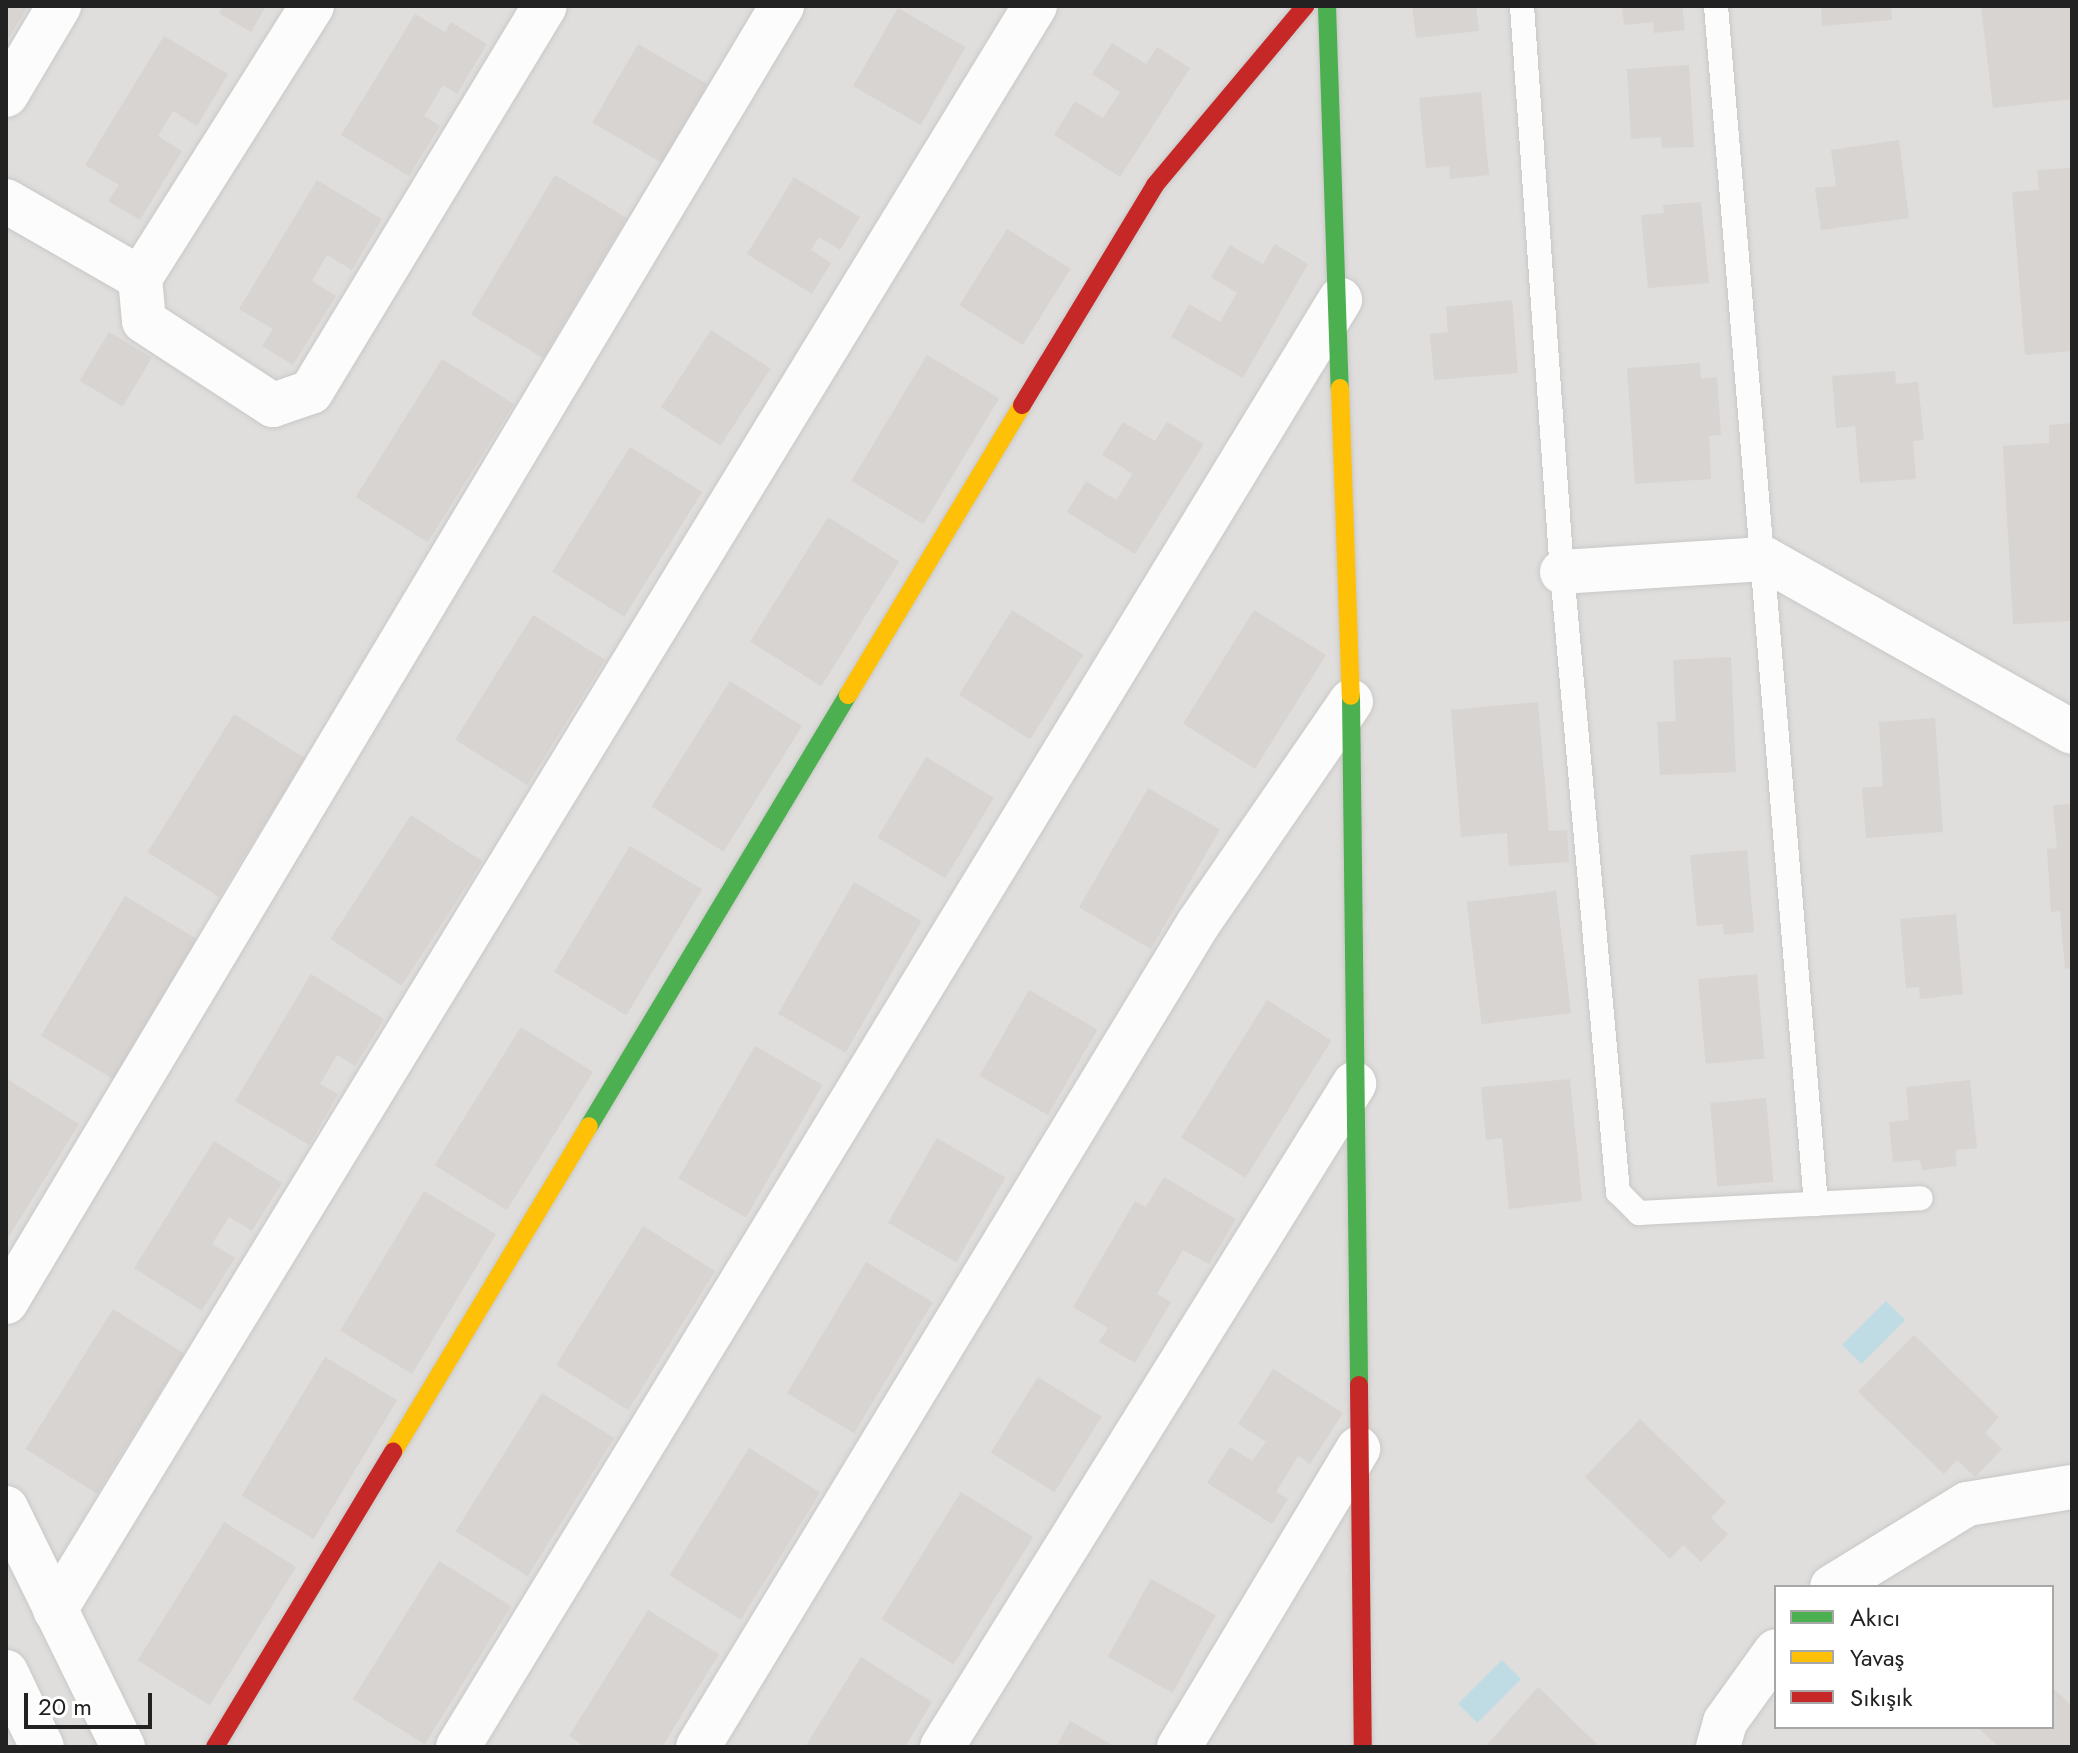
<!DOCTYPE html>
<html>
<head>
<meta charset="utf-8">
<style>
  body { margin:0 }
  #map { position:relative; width:2078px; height:1753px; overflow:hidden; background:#f0eeeb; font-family:Jost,sans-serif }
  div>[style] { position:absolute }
  .residential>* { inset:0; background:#dfdedc }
  .water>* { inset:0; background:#bfdbe3; transform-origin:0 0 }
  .building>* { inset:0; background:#d7d4d2; transform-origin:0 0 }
  .roads { filter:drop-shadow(0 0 2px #c9c8c7) drop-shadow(0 0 2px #c9c8c7) }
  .lane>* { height:24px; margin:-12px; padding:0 12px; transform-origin:12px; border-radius:12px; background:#fdfcfc }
  .street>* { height:44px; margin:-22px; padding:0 22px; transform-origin:22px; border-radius:22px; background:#fdfcfc }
  .fast>* { height:18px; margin:-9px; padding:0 9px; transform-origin:9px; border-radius:9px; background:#4caf50 }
  .slow>* { height:18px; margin:-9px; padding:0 9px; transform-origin:9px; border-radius:9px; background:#ffc107 }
  .jam>* { height:18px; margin:-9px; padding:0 9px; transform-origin:9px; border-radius:9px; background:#c62828 }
  span { translate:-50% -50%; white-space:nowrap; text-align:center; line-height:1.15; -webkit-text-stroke:6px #fff; paint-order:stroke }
  .frame { position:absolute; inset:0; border:8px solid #222; pointer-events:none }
  .legend { position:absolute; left:1774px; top:1585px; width:280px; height:144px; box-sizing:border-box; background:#fff; border:2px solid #a7a7a7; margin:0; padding:10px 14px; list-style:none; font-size:24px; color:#222 }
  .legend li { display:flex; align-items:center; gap:16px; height:40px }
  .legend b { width:40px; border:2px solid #a7a7a7 }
  .scale { position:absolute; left:24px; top:1693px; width:128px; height:36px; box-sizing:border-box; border:4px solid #222; border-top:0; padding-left:10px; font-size:24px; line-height:28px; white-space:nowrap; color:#222; -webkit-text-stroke:6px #fff; paint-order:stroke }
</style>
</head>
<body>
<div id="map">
  <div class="residential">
    <div style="clip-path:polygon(evenodd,6px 6px,2072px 6px,2072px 1747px,6px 1747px,6px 6px,1776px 1587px,2052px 1587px,2052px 1727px,1776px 1727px,1776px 1587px)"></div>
  </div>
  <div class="water">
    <div style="left:1886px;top:1301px;width:27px;height:62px;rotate:45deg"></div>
    <div style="left:1502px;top:1660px;width:27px;height:62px;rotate:45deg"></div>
  </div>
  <div class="building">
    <div style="clip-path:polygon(6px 6px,28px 6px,6px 42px)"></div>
    <div style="clip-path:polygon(223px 6px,266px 6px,251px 32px,219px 13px)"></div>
    <div style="clip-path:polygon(1412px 6px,1476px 6px,1479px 31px,1416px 38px)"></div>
    <div style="clip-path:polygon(1622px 6px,1682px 6px,1685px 30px,1654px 33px,1653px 22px,1624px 25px)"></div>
    <div style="clip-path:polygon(1821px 6px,1891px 6px,1892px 20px,1822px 26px)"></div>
    <div style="clip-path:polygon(1981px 6px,2072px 6px,2072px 99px,1993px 108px)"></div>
    <div style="left:898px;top:8px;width:78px;height:90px;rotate:30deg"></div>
    <div style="clip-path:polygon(415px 14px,445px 32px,451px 22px,487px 44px,457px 94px,443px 85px,424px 116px,440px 126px,409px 176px,341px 135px)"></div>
    <div style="clip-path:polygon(164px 36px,228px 74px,197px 126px,173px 111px,158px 136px,182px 151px,140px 220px,108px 201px,119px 185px,85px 165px)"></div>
    <div style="clip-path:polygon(1112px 43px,1146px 64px,1157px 47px,1190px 68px,1120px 177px,1054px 135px,1075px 101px,1103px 118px,1120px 92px,1092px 74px)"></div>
    <div style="left:638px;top:44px;width:80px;height:91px;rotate:30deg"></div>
    <div style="clip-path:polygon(1689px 65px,1694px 147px,1662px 148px,1661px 137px,1631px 139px,1627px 69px)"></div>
    <div style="clip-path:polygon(1481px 92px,1489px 175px,1450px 179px,1449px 166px,1426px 168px,1419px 98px)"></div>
    <div style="clip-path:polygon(1899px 140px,1909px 218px,1821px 230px,1815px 188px,1836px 186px,1831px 150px)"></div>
    <div style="clip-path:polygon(2072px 168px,2072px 351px,2025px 355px,2012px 192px,2039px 190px,2037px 170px)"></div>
    <div style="left:555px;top:175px;width:84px;height:163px;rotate:31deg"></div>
    <div style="clip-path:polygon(794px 177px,860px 217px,840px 250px,819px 237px,811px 250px,831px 263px,812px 294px,747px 254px)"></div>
    <div style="clip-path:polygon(317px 180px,382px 219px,352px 270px,327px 255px,312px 281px,336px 296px,293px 365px,262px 346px,273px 329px,239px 309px)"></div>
    <div style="clip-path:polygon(1701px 202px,1709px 283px,1648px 288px,1641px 215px,1664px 213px,1663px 205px)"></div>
    <div style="left:1007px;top:229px;width:75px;height:90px;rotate:32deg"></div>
    <div style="clip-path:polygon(1275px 244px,1308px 264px,1243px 378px,1171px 337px,1189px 304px,1220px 322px,1237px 293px,1211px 277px,1230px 245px,1263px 264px)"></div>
    <div style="clip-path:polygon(1512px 300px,1518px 373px,1434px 380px,1430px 334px,1448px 332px,1446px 307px)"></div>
    <div style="left:711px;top:330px;width:71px;height:92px;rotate:33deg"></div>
    <div style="left:109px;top:332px;width:50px;height:57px;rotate:31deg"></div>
    <div style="left:927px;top:355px;width:84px;height:147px;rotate:31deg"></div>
    <div style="left:442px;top:359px;width:85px;height:163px;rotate:32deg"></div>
    <div style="clip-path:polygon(1700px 363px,1701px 379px,1717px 377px,1721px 435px,1709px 436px,1711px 479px,1635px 484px,1627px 368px)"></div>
    <div style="clip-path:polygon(1895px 371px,1896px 384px,1918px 382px,1924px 440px,1913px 441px,1916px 479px,1860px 483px,1855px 426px,1836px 428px,1832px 376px)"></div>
    <div style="clip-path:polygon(1123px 422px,1155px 441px,1167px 422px,1204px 444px,1135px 554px,1067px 512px,1086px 481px,1116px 500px,1133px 474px,1102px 455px)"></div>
    <div style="clip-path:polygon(2072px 423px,2072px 621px,2013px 624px,2003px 446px,2049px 443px,2049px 425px)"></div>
    <div style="left:630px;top:447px;width:85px;height:147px;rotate:32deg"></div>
    <div style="left:828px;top:517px;width:84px;height:147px;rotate:32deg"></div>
    <div style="left:1012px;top:610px;width:84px;height:100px;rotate:32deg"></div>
    <div style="left:1254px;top:610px;width:85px;height:134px;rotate:32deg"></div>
    <div style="left:533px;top:615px;width:85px;height:147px;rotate:32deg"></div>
    <div style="clip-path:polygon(1731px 657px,1736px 772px,1660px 775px,1657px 722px,1676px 721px,1673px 660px)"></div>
    <div style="left:730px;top:681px;width:85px;height:148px;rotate:32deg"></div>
    <div style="clip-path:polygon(1538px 702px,1549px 831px,1567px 830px,1569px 862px,1509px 866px,1507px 833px,1461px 837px,1451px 710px)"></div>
    <div style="left:234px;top:714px;width:84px;height:163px;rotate:32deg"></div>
    <div style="clip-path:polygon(1935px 718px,1943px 832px,1866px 838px,1862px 788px,1883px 786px,1879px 722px)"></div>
    <div style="left:926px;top:757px;width:79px;height:94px;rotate:31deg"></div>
    <div style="left:1148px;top:788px;width:83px;height:138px;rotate:30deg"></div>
    <div style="clip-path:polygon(2072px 804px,2072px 968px,2065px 969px,2060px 911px,2051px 912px,2047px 849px,2057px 848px,2053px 805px)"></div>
    <div style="left:411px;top:815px;width:85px;height:148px;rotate:33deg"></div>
    <div style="left:630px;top:846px;width:84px;height:147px;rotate:31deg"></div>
    <div style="clip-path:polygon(1747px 850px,1754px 932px,1724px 935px,1723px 924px,1697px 926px,1690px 855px)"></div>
    <div style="left:854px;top:882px;width:78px;height:152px;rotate:30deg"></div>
    <div style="left:1556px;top:891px;width:123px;height:90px;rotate:83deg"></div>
    <div style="left:125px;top:896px;width:84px;height:163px;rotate:31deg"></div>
    <div style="clip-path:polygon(1956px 914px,1963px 994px,1920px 999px,1919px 987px,1906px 988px,1900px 919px)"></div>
    <div style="clip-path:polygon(311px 974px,384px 1019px,355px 1066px,337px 1055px,320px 1084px,338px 1094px,309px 1145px,235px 1101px)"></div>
    <div style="left:1757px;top:974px;width:85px;height:59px;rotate:85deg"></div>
    <div style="left:1029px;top:990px;width:79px;height:99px;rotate:30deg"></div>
    <div style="left:1267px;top:1000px;width:76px;height:162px;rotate:32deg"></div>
    <div style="left:521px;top:1027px;width:85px;height:163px;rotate:32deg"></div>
    <div style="left:755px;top:1046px;width:78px;height:153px;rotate:30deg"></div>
    <div style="clip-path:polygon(7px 1079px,79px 1124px,6px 1241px,6px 1081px)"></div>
    <div style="clip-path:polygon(1570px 1079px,1582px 1201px,1509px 1209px,1502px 1138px,1486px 1140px,1481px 1087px)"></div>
    <div style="clip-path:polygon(1970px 1080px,1977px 1148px,1955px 1150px,1957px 1166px,1922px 1170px,1920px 1160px,1893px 1162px,1889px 1122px,1909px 1120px,1906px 1087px)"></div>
    <div style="left:1766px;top:1098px;width:84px;height:56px;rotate:85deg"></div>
    <div style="left:937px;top:1138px;width:79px;height:98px;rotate:30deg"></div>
    <div style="clip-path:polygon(214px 1141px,282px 1183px,252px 1231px,229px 1217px,212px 1244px,235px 1258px,202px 1311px,134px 1268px)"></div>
    <div style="clip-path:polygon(1164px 1177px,1236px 1219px,1209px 1264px,1183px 1250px,1157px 1294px,1171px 1302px,1135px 1363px,1099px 1342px,1108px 1328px,1073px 1307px,1135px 1201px,1146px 1207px)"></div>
    <div style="left:424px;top:1191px;width:84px;height:163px;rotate:31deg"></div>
    <div style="left:643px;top:1226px;width:85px;height:164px;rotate:32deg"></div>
    <div style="left:866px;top:1262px;width:78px;height:153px;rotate:31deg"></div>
    <div style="left:113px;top:1309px;width:84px;height:165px;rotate:32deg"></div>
    <div style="clip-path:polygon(1914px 1335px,1999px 1417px,1985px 1433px,2002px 1449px,1975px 1477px,1957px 1460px,1944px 1474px,1858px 1392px)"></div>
    <div style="left:325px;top:1357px;width:84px;height:162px;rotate:31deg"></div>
    <div style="clip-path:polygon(1273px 1369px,1343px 1413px,1310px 1464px,1298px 1456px,1276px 1492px,1288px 1499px,1272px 1524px,1207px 1483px,1230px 1447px,1252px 1461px,1266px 1442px,1238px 1424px)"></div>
    <div style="left:1038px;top:1377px;width:75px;height:89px;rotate:32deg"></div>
    <div style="left:542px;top:1393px;width:85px;height:163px;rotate:32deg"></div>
    <div style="clip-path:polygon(1640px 1419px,1726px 1502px,1711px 1518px,1728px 1534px,1701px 1562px,1683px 1545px,1670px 1559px,1585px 1477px)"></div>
    <div style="left:749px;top:1448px;width:84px;height:150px;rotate:32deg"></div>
    <div style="left:961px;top:1492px;width:85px;height:150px;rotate:32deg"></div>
    <div style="left:224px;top:1522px;width:85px;height:163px;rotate:32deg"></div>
    <div style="left:439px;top:1561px;width:85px;height:163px;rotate:32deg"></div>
    <div style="left:1151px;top:1579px;width:74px;height:89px;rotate:29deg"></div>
    <div style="clip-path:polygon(648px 1610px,719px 1654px,662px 1747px,585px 1747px,569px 1736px)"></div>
    <div style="clip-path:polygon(861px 1657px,932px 1702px,905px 1747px,805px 1747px)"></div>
    <div style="clip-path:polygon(1538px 1687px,1600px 1747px,1485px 1747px)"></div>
    <div style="clip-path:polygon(2052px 1687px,2072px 1706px,2072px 1747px,1999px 1747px,1977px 1727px,2052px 1727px)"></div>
    <div style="clip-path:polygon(1070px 1721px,1116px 1747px,1056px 1747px)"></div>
  </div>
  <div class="roads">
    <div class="lane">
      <div style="left:1522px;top:6px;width:567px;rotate:85.96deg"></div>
      <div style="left:1562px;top:572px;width:623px;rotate:84.84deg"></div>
      <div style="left:1618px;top:1192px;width:30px;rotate:45deg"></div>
      <div style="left:1639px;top:1213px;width:282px;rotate:-3deg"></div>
      <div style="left:1716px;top:6px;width:1202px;rotate:85.23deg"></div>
    </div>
    <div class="street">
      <div style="left:312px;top:6px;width:322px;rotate:122.3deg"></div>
      <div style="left:140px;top:278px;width:43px;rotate:84.7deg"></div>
      <div style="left:144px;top:321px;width:154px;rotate:33.1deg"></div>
      <div style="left:273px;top:405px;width:40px;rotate:-18.9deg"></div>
      <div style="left:311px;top:392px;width:451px;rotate:-58.8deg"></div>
      <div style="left:6px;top:95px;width:104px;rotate:-59.2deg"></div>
      <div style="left:6px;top:201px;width:155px;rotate:29.9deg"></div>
      <div style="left:1562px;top:572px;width:203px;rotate:-3.7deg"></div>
      <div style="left:1765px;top:559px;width:352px;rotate:29.4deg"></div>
      <div style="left:6px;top:1302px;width:1511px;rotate:-59.09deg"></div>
      <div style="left:6px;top:1508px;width:266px;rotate:63.9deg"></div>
      <div style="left:1832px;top:1587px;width:158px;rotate:-31.6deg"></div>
      <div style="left:1967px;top:1504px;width:106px;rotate:-9.2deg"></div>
      <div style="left:55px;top:1610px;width:1880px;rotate:-58.58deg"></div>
      <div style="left:6px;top:1672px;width:83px;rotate:64.4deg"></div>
      <div style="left:458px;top:1747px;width:1695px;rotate:-58.64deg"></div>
      <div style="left:698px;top:1747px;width:963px;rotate:-58.72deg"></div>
      <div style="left:1198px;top:924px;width:270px;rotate:-55.5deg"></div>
      <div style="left:942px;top:1747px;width:781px;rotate:-58.14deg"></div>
      <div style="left:1179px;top:1747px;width:348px;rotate:-59deg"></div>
      <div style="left:1718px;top:1747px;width:26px;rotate:-74deg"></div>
      <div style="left:1725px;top:1722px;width:87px;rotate:-54.3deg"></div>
    </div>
    <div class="fast">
      <div style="left:1327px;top:6px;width:382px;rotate:88.1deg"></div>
      <div style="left:1351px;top:696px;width:689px;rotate:89.33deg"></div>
      <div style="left:589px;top:1126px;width:503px;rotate:-59deg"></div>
    </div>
    <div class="slow">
      <div style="left:1340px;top:388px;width:308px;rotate:88deg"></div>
      <div style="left:848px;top:695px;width:338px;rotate:-59deg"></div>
      <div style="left:393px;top:1452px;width:380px;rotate:-59deg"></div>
    </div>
    <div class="jam">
      <div style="left:1022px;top:405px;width:257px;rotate:-58.8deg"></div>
      <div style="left:1155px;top:185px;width:234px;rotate:-50deg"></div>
      <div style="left:1359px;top:1385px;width:362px;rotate:89.4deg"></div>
      <div style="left:215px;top:1747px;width:345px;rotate:-58.9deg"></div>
    </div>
  </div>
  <div class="frame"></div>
  <ul class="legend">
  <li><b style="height:10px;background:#4caf50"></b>Akıcı</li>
  <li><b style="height:10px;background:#ffc107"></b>Yavaş</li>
  <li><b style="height:10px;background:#c62828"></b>Sıkışık</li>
  </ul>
  <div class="scale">20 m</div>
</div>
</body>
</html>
